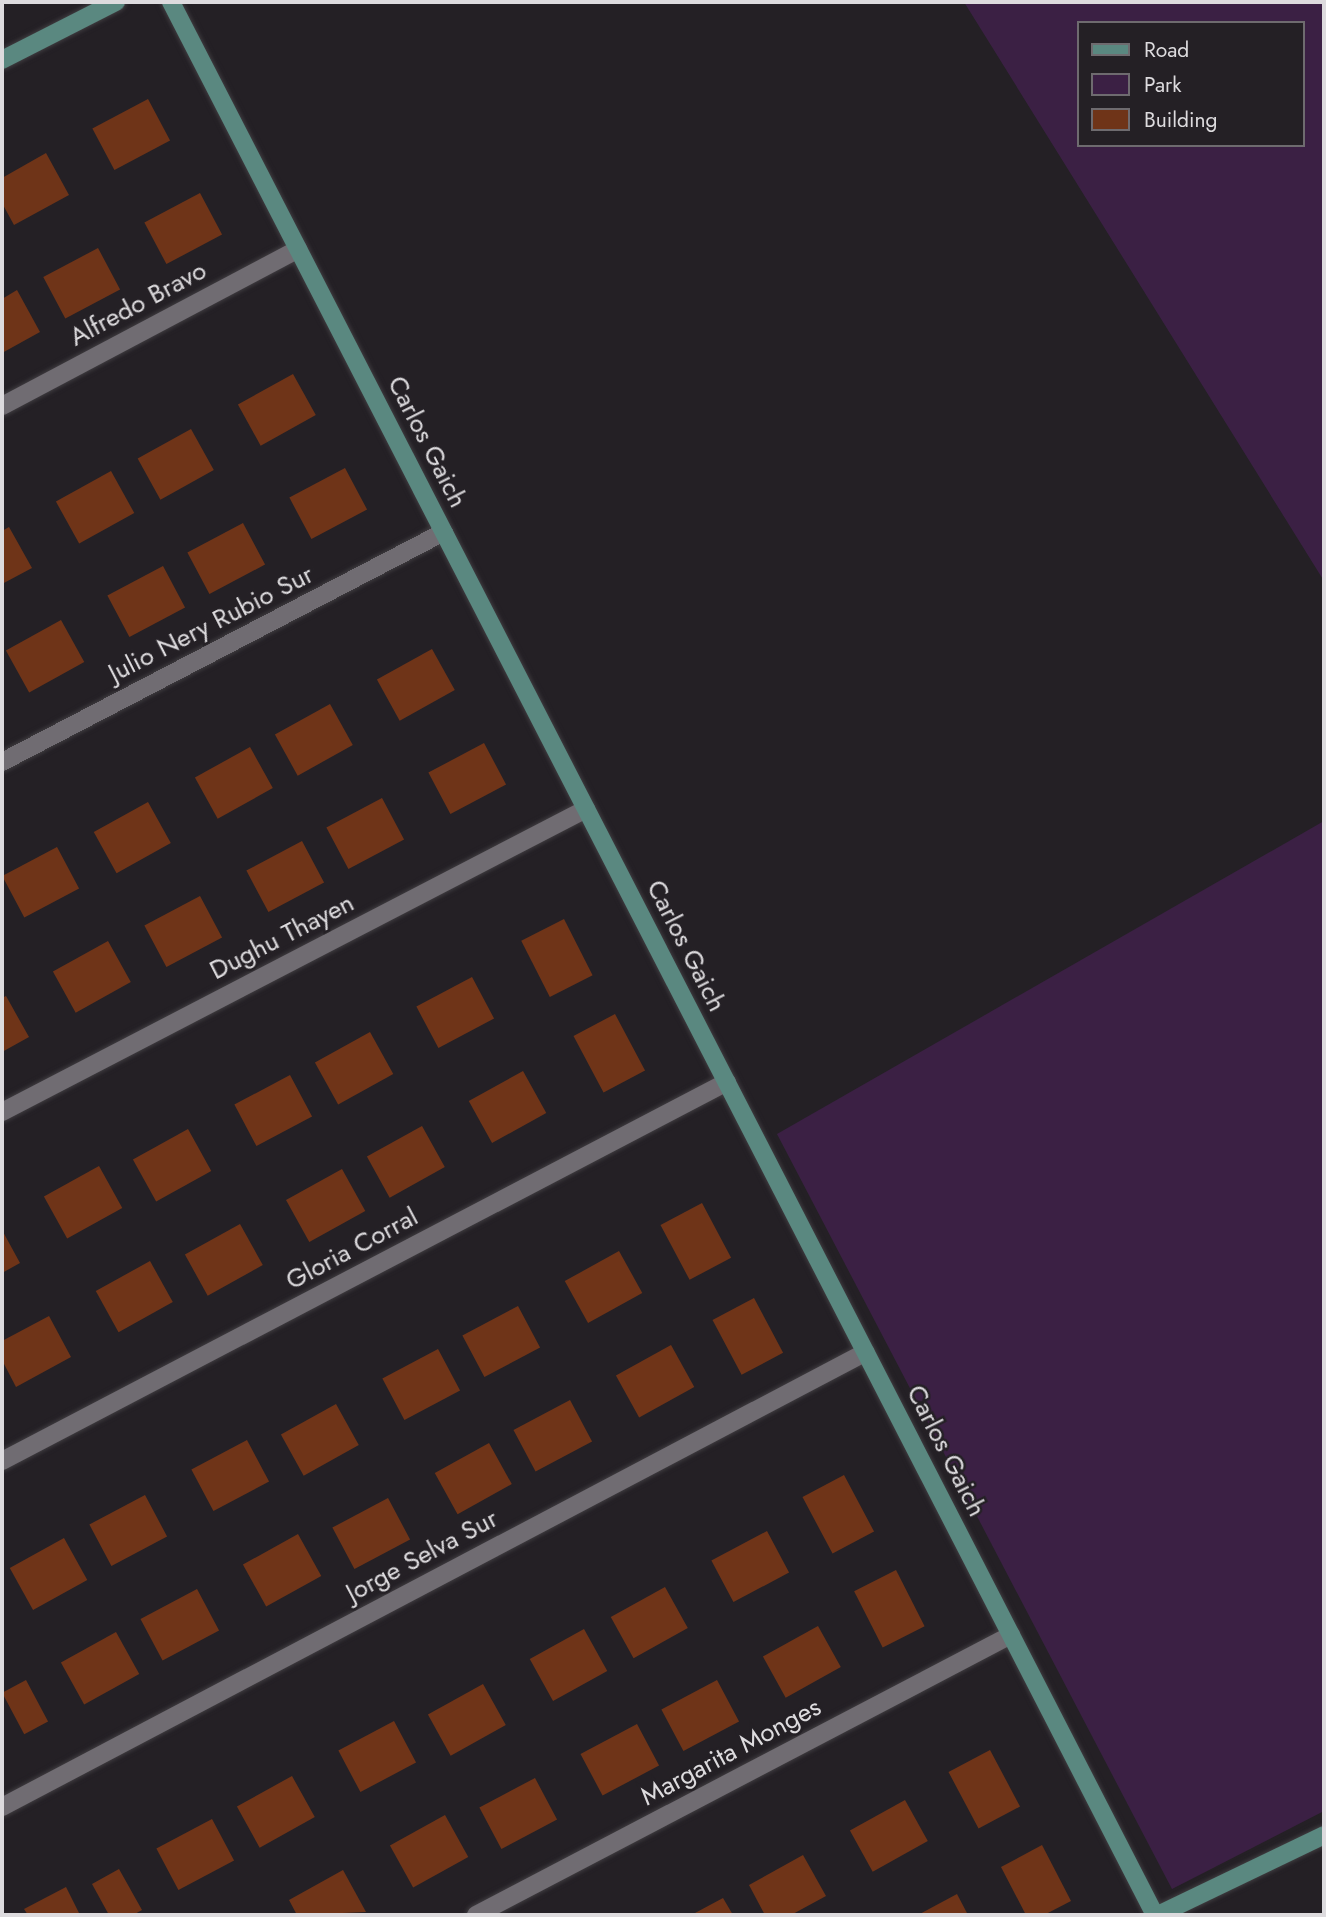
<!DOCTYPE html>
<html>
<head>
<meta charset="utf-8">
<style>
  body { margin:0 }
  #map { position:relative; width:1326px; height:1917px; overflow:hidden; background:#242025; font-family:Jost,sans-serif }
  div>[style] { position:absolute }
  .green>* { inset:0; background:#3b2044 }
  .building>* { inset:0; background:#6f3418; transform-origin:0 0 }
  .roads { filter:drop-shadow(0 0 2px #3f3c40) drop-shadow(0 0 2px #3f3c40) }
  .street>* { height:18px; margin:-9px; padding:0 9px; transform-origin:9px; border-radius:9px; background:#706c72 }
  .secondary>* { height:18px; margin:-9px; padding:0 9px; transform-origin:9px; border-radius:9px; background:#5a8880 }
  span { translate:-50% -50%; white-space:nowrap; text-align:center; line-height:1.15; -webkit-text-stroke:5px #242025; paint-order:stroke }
  .street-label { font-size:26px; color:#dddbde }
  .frame { position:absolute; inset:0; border:4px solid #dddbde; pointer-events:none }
  .legend { position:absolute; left:1077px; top:21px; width:228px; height:126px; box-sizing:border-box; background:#242025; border:2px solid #6e6b6f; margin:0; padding:9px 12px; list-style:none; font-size:21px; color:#dddbde }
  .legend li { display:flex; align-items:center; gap:14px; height:35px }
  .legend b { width:35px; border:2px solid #6e6b6f }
</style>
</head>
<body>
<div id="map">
  <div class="green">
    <div style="clip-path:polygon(evenodd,964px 2px,1324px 2px,1324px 581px,964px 2px,1079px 23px,1303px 23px,1303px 145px,1079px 145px,1079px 23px)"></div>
    <div style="clip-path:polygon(1324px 821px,1324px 1811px,1172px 1889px,777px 1134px)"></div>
  </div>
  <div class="building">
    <div style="left:148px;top:99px;width:47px;height:63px;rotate:62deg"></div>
    <div style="clip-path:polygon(46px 153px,69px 195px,14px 225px,2px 203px,2px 178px)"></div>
    <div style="left:200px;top:193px;width:47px;height:63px;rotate:62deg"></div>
    <div style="left:98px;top:248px;width:47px;height:62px;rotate:62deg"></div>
    <div style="clip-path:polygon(17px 290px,40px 332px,2px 353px,2px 299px)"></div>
    <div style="left:293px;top:374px;width:47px;height:63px;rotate:61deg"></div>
    <div style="left:191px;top:429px;width:47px;height:61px;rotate:61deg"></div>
    <div style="left:345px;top:468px;width:47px;height:63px;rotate:62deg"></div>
    <div style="left:111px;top:471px;width:48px;height:63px;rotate:61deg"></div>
    <div style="left:243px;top:523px;width:47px;height:63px;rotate:62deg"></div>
    <div style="clip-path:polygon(9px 527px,32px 568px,2px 584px,2px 531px)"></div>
    <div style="left:163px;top:566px;width:47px;height:63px;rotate:62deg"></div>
    <div style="left:61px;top:620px;width:48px;height:63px;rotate:61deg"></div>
    <div style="left:432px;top:649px;width:47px;height:63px;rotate:61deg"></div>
    <div style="left:330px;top:704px;width:47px;height:63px;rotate:61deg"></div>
    <div style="left:484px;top:743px;width:47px;height:63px;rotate:62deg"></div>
    <div style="left:250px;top:747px;width:47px;height:63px;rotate:61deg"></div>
    <div style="left:382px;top:798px;width:47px;height:63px;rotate:62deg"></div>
    <div style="left:148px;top:802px;width:47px;height:62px;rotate:61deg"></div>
    <div style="left:302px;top:841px;width:47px;height:63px;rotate:62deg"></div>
    <div style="left:57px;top:847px;width:47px;height:62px;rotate:62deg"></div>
    <div style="left:200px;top:896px;width:47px;height:63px;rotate:62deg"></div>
    <div style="left:564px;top:919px;width:63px;height:48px;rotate:63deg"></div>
    <div style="left:108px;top:941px;width:47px;height:63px;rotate:61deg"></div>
    <div style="left:472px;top:977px;width:47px;height:63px;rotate:62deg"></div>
    <div style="clip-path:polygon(6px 996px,29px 1037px,2px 1052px,2px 998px)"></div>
    <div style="left:615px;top:1014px;width:64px;height:47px;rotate:62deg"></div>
    <div style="left:370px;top:1032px;width:48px;height:63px;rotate:61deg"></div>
    <div style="left:523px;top:1071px;width:48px;height:62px;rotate:61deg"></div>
    <div style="left:290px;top:1075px;width:47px;height:63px;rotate:62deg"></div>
    <div style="left:422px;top:1126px;width:47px;height:63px;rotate:61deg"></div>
    <div style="left:188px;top:1129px;width:48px;height:63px;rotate:61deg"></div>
    <div style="left:99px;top:1166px;width:48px;height:63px;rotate:61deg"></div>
    <div style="left:342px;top:1169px;width:48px;height:64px;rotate:61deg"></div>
    <div style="left:702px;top:1203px;width:62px;height:47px;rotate:62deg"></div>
    <div style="left:240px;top:1224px;width:47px;height:63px;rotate:61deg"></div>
    <div style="clip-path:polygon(2px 1230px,20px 1263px,2px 1273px)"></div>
    <div style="left:619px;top:1251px;width:48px;height:62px;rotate:61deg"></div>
    <div style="left:150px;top:1261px;width:47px;height:62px;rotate:61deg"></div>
    <div style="left:754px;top:1298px;width:62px;height:47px;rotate:62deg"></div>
    <div style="left:518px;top:1306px;width:47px;height:63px;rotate:62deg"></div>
    <div style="clip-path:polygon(49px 1316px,71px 1357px,16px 1387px,2px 1360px,2px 1341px)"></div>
    <div style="left:671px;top:1345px;width:48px;height:63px;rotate:61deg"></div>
    <div style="left:438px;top:1349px;width:47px;height:63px;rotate:62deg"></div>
    <div style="left:570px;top:1400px;width:47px;height:64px;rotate:62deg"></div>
    <div style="left:336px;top:1404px;width:47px;height:63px;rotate:61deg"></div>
    <div style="left:247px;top:1440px;width:47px;height:63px;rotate:62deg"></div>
    <div style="left:489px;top:1443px;width:47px;height:62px;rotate:61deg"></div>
    <div style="left:844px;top:1475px;width:64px;height:47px;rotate:62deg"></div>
    <div style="left:145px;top:1495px;width:47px;height:63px;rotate:62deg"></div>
    <div style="left:388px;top:1498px;width:47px;height:63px;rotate:62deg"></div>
    <div style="left:767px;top:1531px;width:47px;height:63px;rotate:62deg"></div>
    <div style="left:298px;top:1534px;width:48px;height:63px;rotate:61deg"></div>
    <div style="left:64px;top:1538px;width:48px;height:62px;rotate:61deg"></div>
    <div style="left:896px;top:1570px;width:63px;height:47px;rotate:63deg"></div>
    <div style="left:665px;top:1587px;width:47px;height:62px;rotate:61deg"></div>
    <div style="left:197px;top:1589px;width:47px;height:64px;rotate:62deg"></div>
    <div style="left:818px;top:1626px;width:47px;height:63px;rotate:61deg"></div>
    <div style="left:584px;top:1629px;width:48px;height:62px;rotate:61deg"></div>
    <div style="left:116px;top:1632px;width:48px;height:63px;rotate:61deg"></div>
    <div style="left:26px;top:1680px;width:47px;height:27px;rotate:62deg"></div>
    <div style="left:717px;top:1680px;width:47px;height:63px;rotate:62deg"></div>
    <div style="left:483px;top:1684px;width:47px;height:63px;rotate:61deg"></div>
    <div style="left:394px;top:1721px;width:47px;height:63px;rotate:62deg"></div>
    <div style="left:637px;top:1724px;width:47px;height:64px;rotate:62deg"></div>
    <div style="left:990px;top:1750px;width:64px;height:47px;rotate:62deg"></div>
    <div style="left:292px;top:1776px;width:47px;height:63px;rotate:61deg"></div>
    <div style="left:535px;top:1778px;width:47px;height:63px;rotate:62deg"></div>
    <div style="left:905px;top:1800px;width:47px;height:63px;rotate:61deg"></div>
    <div style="left:445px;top:1815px;width:48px;height:63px;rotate:61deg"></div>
    <div style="left:212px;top:1819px;width:47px;height:63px;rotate:62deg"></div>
    <div style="clip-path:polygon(1042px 1845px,1071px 1901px,1044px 1915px,1026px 1915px,1001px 1867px)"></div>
    <div style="clip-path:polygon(803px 1855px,826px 1896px,791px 1915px,765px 1915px,749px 1885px)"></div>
    <div style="clip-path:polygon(119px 1869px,142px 1910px,133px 1915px,109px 1915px,92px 1884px)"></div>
    <div style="clip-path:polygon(343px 1870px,366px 1912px,297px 1915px,289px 1900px)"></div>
    <div style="clip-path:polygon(66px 1887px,80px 1915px,28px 1915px,24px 1909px)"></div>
    <div style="clip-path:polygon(957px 1894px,968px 1915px,918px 1915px,929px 1909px)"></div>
    <div style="clip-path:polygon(723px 1898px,733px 1915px,690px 1915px,695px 1913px)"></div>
  </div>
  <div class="roads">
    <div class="street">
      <div style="left:2px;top:406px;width:335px;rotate:-27.9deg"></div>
      <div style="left:2px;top:762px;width:498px;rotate:-27.5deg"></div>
      <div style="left:2px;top:1112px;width:658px;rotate:-27.42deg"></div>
      <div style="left:2px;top:1461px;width:818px;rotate:-27.6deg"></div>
      <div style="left:2px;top:1807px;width:976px;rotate:-27.77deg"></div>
      <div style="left:476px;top:1915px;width:604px;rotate:-27.63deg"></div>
    </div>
    <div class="secondary">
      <div style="left:171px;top:2px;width:2151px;rotate:62.78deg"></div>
      <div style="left:2px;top:60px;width:128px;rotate:-27deg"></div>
      <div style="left:1158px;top:1915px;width:184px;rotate:-25.7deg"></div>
    </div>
  </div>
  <div class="street-label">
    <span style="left:138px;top:304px;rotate:-28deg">Alfredo Bravo</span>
    <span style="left:427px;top:442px;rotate:63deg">Carlos Gaich</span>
    <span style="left:211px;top:624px;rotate:-27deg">Julio Nery Rubio Sur</span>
    <span style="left:282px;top:937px;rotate:-27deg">Dughu Thayen</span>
    <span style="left:686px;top:946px;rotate:63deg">Carlos Gaich</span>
    <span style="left:352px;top:1249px;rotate:-28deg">Gloria Corral</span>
    <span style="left:946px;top:1451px;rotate:63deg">Carlos Gaich</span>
    <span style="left:422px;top:1556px;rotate:-28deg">Jorge Selva Sur</span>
    <span style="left:731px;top:1752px;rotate:-28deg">Margarita Monges</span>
  </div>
  <div class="frame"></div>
  <ul class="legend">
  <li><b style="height:9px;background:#5a8880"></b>Road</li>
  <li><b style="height:19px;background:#3b2044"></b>Park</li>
  <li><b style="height:19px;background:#6f3418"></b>Building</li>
  </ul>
</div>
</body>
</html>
